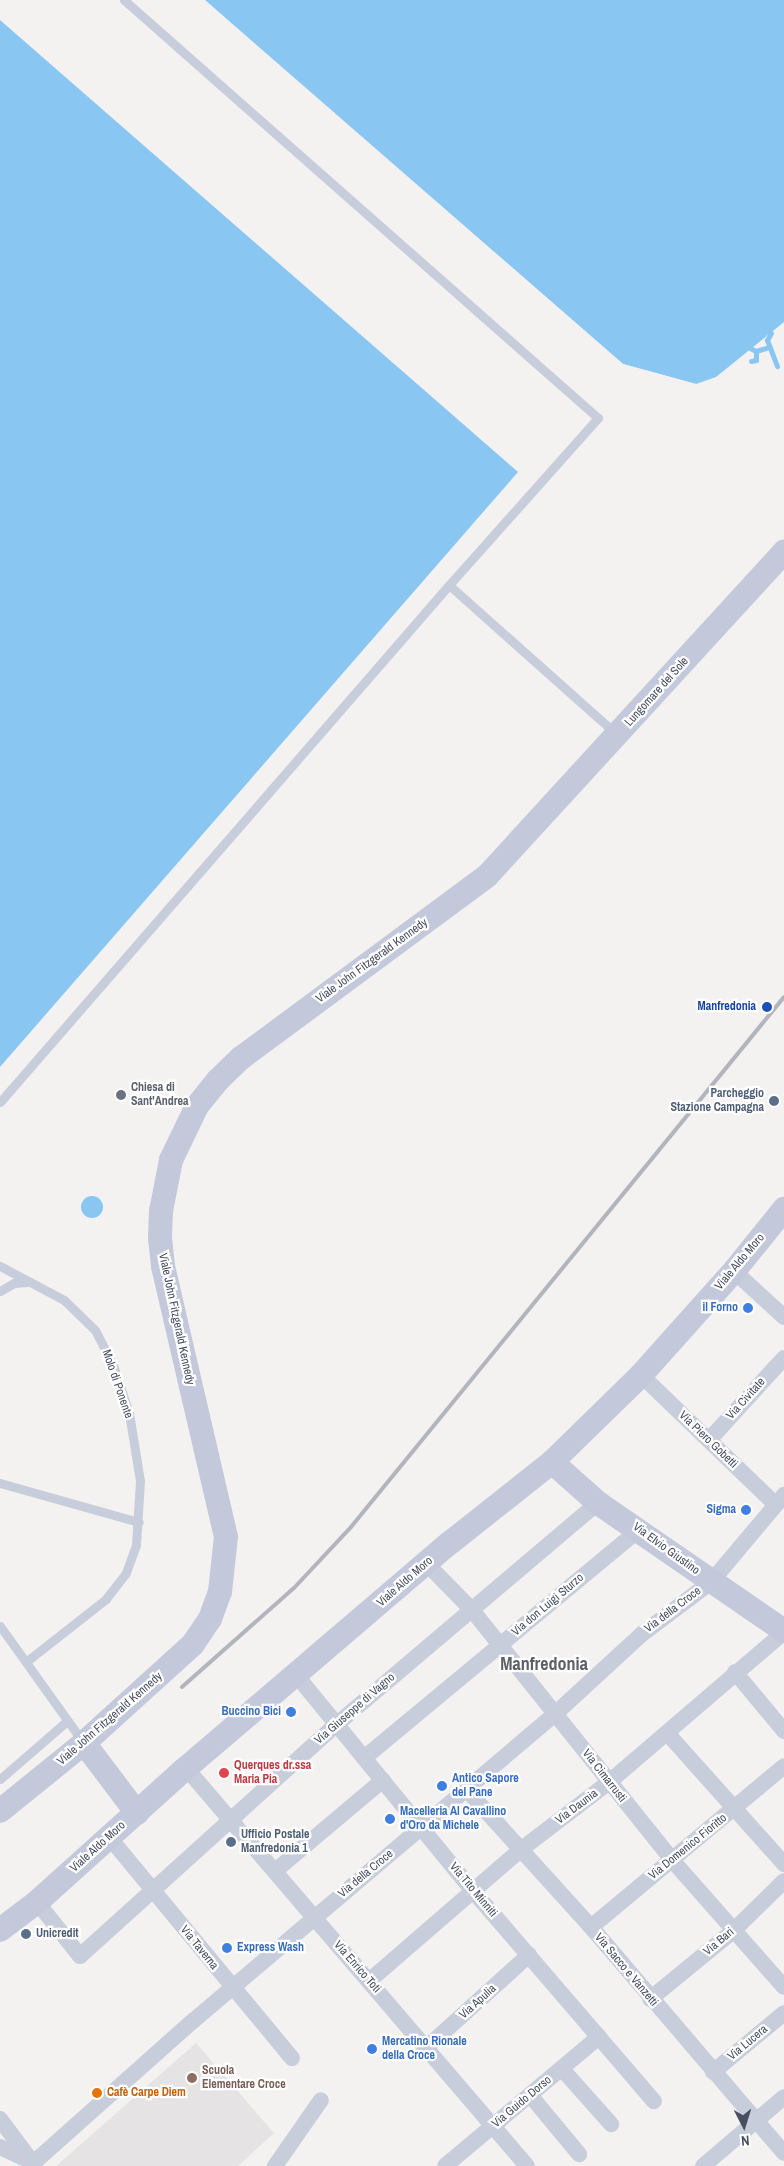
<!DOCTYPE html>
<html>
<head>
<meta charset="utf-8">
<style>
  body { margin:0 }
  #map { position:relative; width:784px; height:2166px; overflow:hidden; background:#f4f2f1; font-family:"Archivo Narrow",sans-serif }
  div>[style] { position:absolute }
  .education>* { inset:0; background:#e5e3e3 }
  .water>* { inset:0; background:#89c6f2 }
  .round { border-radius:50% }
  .pier>* { inset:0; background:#f4f2f1 }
  .stream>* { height:5px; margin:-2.5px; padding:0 2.5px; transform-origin:2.5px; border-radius:2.5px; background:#89c6f2 }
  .lane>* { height:9px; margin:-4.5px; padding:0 4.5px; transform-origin:4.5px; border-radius:4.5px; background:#c7cdda }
  .street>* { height:16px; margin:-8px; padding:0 8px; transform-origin:8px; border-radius:8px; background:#c7cdda }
  .secondary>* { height:24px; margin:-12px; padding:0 12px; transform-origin:12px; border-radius:12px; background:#c3c9db }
  .rail>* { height:4px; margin:-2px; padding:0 2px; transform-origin:2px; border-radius:2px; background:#b3b5bc }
  .dots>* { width:14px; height:14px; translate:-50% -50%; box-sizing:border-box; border:2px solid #fff; border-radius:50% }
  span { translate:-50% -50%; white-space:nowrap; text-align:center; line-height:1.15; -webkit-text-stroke:4.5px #fff; paint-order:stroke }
  .street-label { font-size:12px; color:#484f60 }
  .transit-label { font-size:12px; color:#164399; font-weight:700 }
  .right { translate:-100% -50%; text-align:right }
  .worship-label { font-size:12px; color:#5b616d; font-weight:700 }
  .left { translate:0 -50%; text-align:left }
  .service-label { font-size:12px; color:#4e5e75; font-weight:700 }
  .shop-label { font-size:12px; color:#366cbe; font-weight:700 }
  .health-label { font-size:12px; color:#be3a42; font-weight:700 }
  .education-label { font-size:12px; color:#785e54; font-weight:700 }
  .food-label { font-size:12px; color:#c56008; font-weight:700 }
  .district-label { font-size:18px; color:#5d5f67; font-weight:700 }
  .north { position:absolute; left:719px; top:2101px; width:50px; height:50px; -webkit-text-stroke:4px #fff; paint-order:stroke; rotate:175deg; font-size:14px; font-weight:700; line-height:20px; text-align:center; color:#484f60 }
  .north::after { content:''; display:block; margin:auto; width:18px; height:22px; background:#484f60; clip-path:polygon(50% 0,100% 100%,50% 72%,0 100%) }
</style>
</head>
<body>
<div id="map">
  <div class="education">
    <div style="clip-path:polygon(196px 2043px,274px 2133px,238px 2166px,56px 2166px)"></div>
  </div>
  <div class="water">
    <div style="clip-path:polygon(205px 0,784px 0,784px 322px,716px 377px,696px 384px,623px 364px)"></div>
    <div style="clip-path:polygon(0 20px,518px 472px,0 1067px)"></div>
    <div class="round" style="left:81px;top:1196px;width:22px;height:22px"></div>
  </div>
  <div class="pier">
    <div style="clip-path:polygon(203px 0,623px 364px,696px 384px,695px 387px,622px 366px)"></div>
  </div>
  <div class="stream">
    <div style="left:771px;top:333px;width:8px;rotate:120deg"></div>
    <div style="left:767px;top:340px;width:28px;rotate:69deg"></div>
    <div style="left:750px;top:348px;width:7px;rotate:27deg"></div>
    <div style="left:756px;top:351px;width:9px;rotate:90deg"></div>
    <div style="left:756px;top:360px;width:5px;rotate:169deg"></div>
    <div style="left:756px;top:351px;width:14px;rotate:-17deg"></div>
  </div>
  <div class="lane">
    <div style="left:449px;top:585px;width:222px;rotate:41.7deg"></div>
    <div style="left:0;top:1102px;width:685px;rotate:-49.03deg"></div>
    <div style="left:449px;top:585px;width:224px;rotate:-48.3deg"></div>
    <div style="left:598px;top:418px;width:632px;rotate:-138.59deg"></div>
    <div style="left:0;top:1266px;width:72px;rotate:28deg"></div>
    <div style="left:64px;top:1300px;width:43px;rotate:44.1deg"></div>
    <div style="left:95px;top:1330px;width:39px;rotate:63deg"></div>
    <div style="left:113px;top:1365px;width:51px;rotate:71.6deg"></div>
    <div style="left:129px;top:1413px;width:69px;rotate:80.8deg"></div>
    <div style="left:140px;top:1481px;width:64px;rotate:93.6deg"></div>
    <div style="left:136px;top:1545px;width:30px;rotate:110deg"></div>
    <div style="left:126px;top:1573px;width:33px;rotate:128deg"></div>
    <div style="left:106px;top:1599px;width:100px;rotate:141.9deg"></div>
    <div style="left:0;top:1291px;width:16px;rotate:-30deg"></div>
    <div style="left:14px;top:1283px;width:16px;rotate:-4deg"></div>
    <div style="left:0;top:1483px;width:144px;rotate:15.7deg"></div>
    <div style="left:0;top:1626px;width:143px;rotate:54.4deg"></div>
    <div style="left:0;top:1779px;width:89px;rotate:-40.9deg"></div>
  </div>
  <div class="street">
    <div style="left:734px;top:1271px;width:68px;rotate:42.6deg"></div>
    <div style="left:641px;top:1375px;width:187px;rotate:43.9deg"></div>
    <div style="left:709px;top:1440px;width:111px;rotate:-47.6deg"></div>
    <div style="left:426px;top:1563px;width:66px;rotate:45.6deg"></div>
    <div style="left:472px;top:1610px;width:320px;rotate:51.3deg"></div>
    <div style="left:672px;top:1860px;width:169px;rotate:48.6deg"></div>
    <div style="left:735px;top:1672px;width:77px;rotate:50.3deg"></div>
    <div style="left:297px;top:1676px;width:279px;rotate:50.7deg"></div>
    <div style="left:474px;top:1892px;width:276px;rotate:49.3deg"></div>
    <div style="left:667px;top:1733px;width:176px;rotate:48.2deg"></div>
    <div style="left:364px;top:1758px;width:359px;rotate:-39.7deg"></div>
    <div style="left:186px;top:1768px;width:524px;rotate:49.41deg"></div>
    <div style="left:466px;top:1789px;width:186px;rotate:47.8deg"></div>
    <div style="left:591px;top:1927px;width:297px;rotate:49.5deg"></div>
    <div style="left:109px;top:1837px;width:287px;rotate:50.4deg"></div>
    <div style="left:275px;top:1871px;width:141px;rotate:-40.1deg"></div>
    <div style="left:37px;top:1902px;width:69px;rotate:51.5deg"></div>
    <div style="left:80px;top:1956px;width:346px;rotate:-42.1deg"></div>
    <div style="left:337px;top:1724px;width:342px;rotate:-40.3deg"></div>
    <div style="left:591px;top:1927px;width:251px;rotate:-39.8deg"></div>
    <div style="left:369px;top:1981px;width:198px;rotate:-40.9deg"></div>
    <div style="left:519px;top:1851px;width:112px;rotate:-37.4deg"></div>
    <div style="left:608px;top:1783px;width:232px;rotate:-40.6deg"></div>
    <div style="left:650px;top:1999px;width:107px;rotate:-39.3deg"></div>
    <div style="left:733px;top:1931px;width:71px;rotate:-44.4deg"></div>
    <div style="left:426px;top:2048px;width:139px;rotate:-42.1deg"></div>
    <div style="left:562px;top:2069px;width:74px;rotate:48.3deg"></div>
    <div style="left:713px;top:2072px;width:92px;rotate:-39.7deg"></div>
    <div style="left:530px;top:2095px;width:77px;rotate:50.3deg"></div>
    <div style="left:0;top:2119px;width:54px;rotate:53.3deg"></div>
    <div style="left:0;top:2147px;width:33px;rotate:25deg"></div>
    <div style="left:30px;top:2166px;width:218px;rotate:-41.7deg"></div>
    <div style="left:193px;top:2021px;width:476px;rotate:-40.3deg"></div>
    <div style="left:556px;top:1713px;width:117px;rotate:-42.6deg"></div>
    <div style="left:642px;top:1634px;width:86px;rotate:-37deg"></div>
    <div style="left:711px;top:1582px;width:114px;rotate:-50deg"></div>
    <div style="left:275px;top:2166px;width:80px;rotate:-55.1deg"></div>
    <div style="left:445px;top:2166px;width:201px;rotate:-40deg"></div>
    <div style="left:703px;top:2166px;width:106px;rotate:-40.4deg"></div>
  </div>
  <div class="secondary">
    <div style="left:552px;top:1462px;width:62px;rotate:41.7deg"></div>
    <div style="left:598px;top:1503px;width:226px;rotate:34.5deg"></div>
    <div style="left:84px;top:1743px;width:88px;rotate:52.9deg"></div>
    <div style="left:0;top:1811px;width:108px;rotate:-39deg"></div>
    <div style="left:84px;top:1743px;width:147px;rotate:-42.2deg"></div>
    <div style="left:193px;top:1644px;width:30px;rotate:-56deg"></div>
    <div style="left:210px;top:1619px;width:29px;rotate:-70deg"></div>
    <div style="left:220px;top:1592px;width:55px;rotate:-83.8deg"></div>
    <div style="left:226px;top:1537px;width:278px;rotate:-103.1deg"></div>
    <div style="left:163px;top:1266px;width:28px;rotate:-96deg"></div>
    <div style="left:160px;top:1238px;width:27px;rotate:-88deg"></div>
    <div style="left:161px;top:1211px;width:52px;rotate:-78.9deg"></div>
    <div style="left:171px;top:1160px;width:60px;rotate:-64.3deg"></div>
    <div style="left:197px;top:1106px;width:33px;rotate:-51deg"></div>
    <div style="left:218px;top:1080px;width:32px;rotate:-44deg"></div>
    <div style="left:241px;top:1058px;width:306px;rotate:-36.5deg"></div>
    <div style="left:487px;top:876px;width:440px;rotate:-47.5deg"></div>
    <div style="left:0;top:1930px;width:46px;rotate:-37.1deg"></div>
    <div style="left:37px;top:1902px;width:200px;rotate:-42deg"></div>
    <div style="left:186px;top:1768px;width:348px;rotate:-40.5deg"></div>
    <div style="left:451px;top:1542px;width:129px;rotate:-38.4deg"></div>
    <div style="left:552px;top:1462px;width:124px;rotate:-44.3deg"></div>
    <div style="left:641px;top:1375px;width:140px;rotate:-48.2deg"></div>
    <div style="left:734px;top:1271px;width:80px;rotate:-51.1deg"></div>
  </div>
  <div class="rail">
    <div style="left:182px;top:1687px;width:149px;rotate:-41.5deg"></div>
    <div style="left:294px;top:1588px;width:83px;rotate:-46.9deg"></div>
    <div style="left:351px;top:1527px;width:684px;rotate:-50.75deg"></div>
  </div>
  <div class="dots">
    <div style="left:767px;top:1007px;background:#1a4fb4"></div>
    <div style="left:121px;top:1095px;background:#6b7280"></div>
    <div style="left:774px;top:1101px;background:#5c6f8a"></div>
    <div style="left:748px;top:1308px;background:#3f7fe0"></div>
    <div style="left:746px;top:1510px;background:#3f7fe0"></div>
    <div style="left:291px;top:1712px;background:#3f7fe0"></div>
    <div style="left:224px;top:1773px;background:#e0444e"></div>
    <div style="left:442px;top:1786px;background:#3f7fe0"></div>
    <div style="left:390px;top:1819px;background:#3f7fe0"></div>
    <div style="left:231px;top:1842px;background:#5c6f8a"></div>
    <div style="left:26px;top:1934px;background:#5c6f8a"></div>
    <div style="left:227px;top:1948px;background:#3f7fe0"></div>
    <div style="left:372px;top:2049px;background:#3f7fe0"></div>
    <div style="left:192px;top:2078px;background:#8d6e63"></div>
    <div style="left:97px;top:2093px;background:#e8710a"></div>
  </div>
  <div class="street-label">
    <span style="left:657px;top:692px;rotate:-48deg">Lungomare del Sole</span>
    <span style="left:372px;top:961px;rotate:-36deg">Viale John Fitzgerald Kennedy</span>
    <span style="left:740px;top:1262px;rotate:-50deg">Viale Aldo Moro</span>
    <span style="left:176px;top:1319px;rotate:78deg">Viale John Fitzgerald Kennedy</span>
    <span style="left:117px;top:1384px;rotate:71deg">Molo di Ponente</span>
    <span style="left:746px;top:1399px;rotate:-48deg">Via Civitate</span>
    <span style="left:708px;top:1440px;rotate:44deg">Via Piero Gobetti</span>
    <span style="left:666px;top:1549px;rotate:36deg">Via Elvio Giustino</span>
    <span style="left:405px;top:1582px;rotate:-41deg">Viale Aldo Moro</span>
    <span style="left:548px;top:1605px;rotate:-40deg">Via don Luigi Sturzo</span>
    <span style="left:673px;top:1610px;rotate:-37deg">Via della Croce</span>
    <span style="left:355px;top:1709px;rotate:-41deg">Via Giuseppe di Vagno</span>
    <span style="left:110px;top:1719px;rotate:-41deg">Viale John Fitzgerald Kennedy</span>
    <span style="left:604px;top:1776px;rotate:52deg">Via Cimarrusti</span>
    <span style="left:577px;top:1807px;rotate:-37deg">Via Daunia</span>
    <span style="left:98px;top:1847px;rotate:-42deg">Viale Aldo Moro</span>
    <span style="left:688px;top:1847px;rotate:-39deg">Via Domenico Fioritto</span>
    <span style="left:366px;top:1874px;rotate:-40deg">Via della Croce</span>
    <span style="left:473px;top:1890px;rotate:50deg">Via Tito Minniti</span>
    <span style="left:719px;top:1942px;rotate:-40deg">Via Bari</span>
    <span style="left:199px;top:1948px;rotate:51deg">Via Taverna</span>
    <span style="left:357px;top:1967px;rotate:49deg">Via Enrico Toti</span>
    <span style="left:626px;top:1970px;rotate:50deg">Via Sacco e Vanzetti</span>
    <span style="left:478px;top:2002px;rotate:-42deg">Via Apulia</span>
    <span style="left:748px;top:2043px;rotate:-40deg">Via Lucera</span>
    <span style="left:522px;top:2102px;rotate:-40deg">Via Guido Dorso</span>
  </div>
  <div class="transit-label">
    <span class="right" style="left:756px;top:1007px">Manfredonia</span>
  </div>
  <div class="worship-label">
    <span class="left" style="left:131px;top:1095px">Chiesa di<br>Sant'Andrea</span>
  </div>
  <div class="service-label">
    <span class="right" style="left:764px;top:1101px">Parcheggio<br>Stazione Campagna</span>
    <span class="left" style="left:241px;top:1842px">Ufficio Postale<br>Manfredonia 1</span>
    <span class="left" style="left:36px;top:1934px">Unicredit</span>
  </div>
  <div class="shop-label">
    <span class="right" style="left:738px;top:1308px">il Forno</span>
    <span class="right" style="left:736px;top:1510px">Sigma</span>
    <span class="right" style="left:281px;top:1712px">Buccino Bici</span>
    <span class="left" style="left:452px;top:1786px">Antico Sapore<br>del Pane</span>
    <span class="left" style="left:400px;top:1819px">Macelleria Al Cavallino<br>d'Oro da Michele</span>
    <span class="left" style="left:237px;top:1948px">Express Wash</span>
    <span class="left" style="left:382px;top:2049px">Mercatino Rionale<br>della Croce</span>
  </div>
  <div class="health-label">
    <span class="left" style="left:234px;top:1773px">Querques dr.ssa<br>Maria Pia</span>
  </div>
  <div class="education-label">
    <span class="left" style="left:202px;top:2078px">Scuola<br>Elementare Croce</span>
  </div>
  <div class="food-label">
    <span class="left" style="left:107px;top:2093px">Cafè Carpe Diem</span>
  </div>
  <div class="district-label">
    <span style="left:544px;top:1664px">Manfredonia</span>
  </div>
  <div class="north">N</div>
</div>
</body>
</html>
